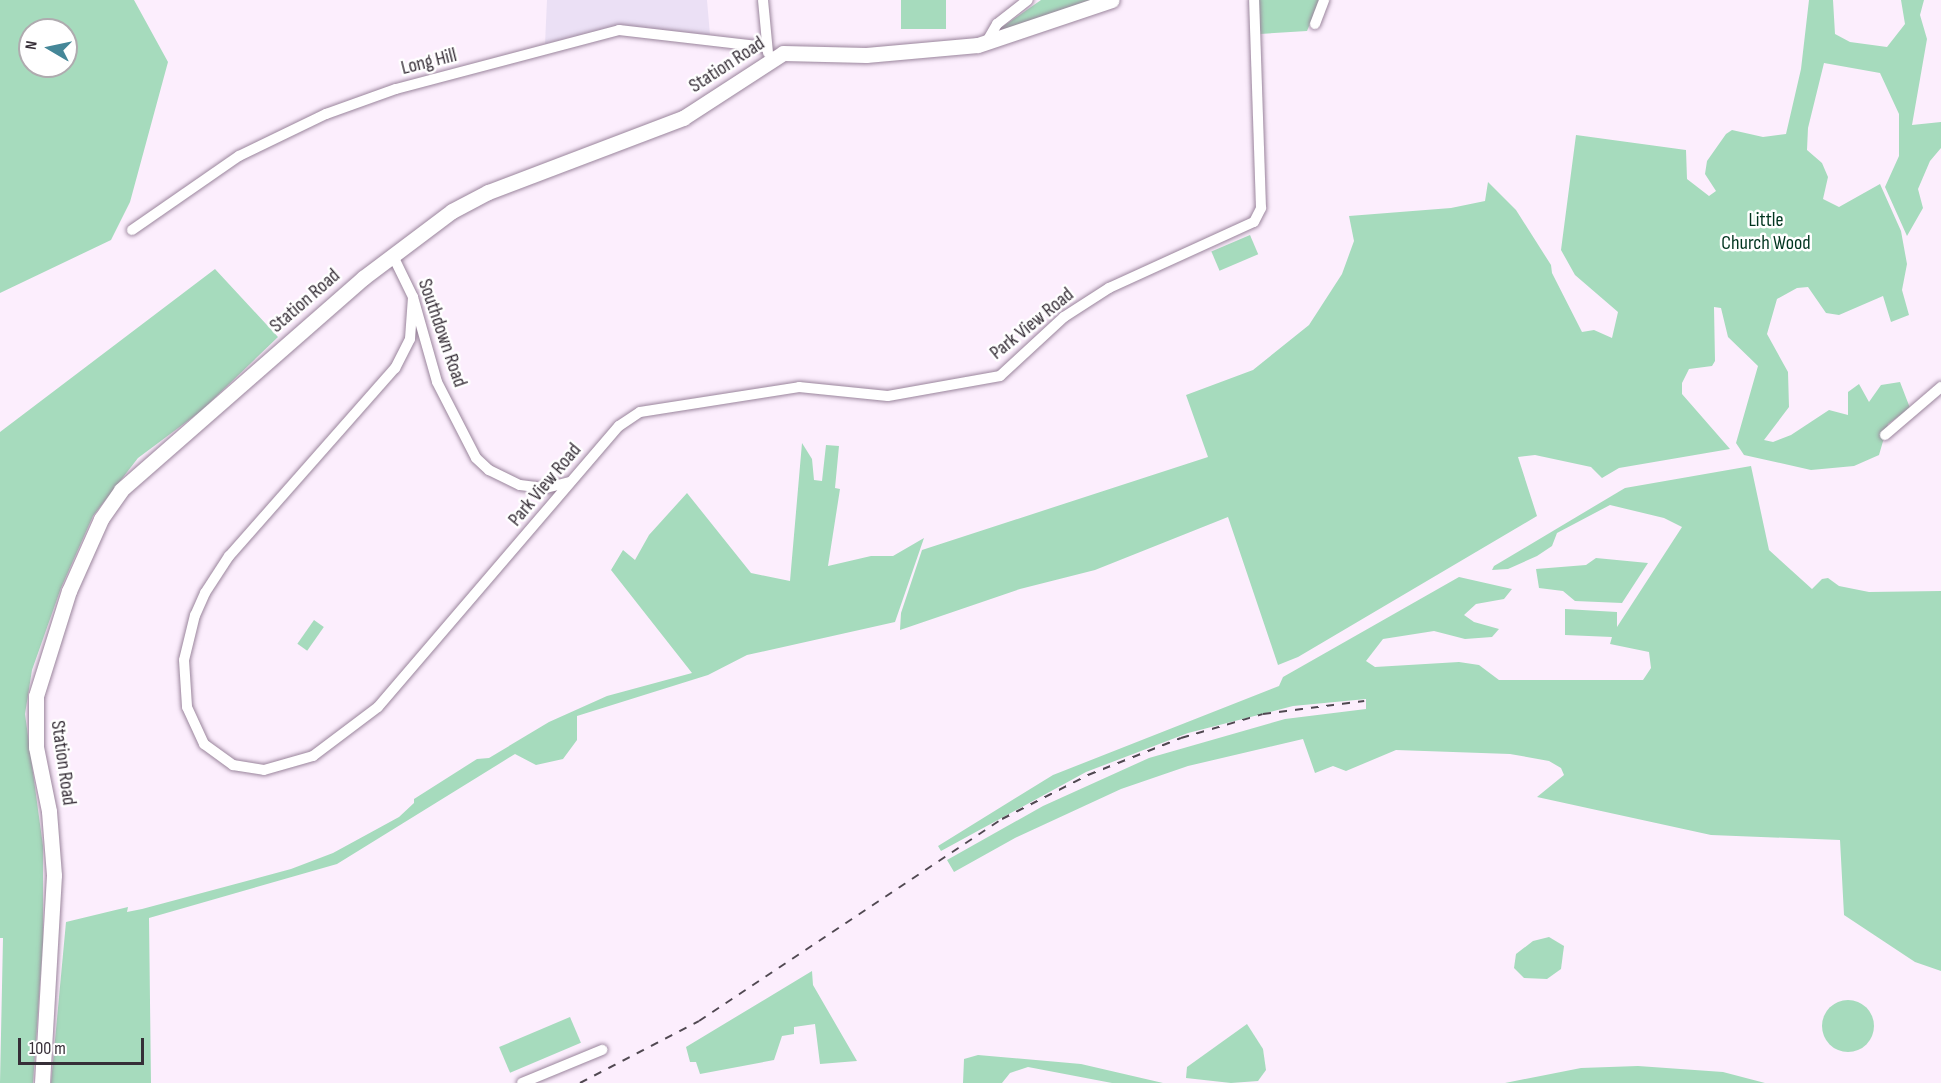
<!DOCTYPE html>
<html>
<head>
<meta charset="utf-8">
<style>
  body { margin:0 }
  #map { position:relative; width:1941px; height:1083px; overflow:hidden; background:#fceefd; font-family:"Sofia Sans Condensed",sans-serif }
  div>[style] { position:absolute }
  .education>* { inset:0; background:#ebe0f5 }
  .green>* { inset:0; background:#a6dbbd; transform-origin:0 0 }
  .round { border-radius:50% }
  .roads { filter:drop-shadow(0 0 2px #9a859c) drop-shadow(0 0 2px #9a859c) }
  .street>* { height:10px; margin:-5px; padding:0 5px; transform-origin:5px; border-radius:5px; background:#fff }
  .secondary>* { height:15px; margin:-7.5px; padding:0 7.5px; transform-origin:7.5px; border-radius:7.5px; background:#fff }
  .rail>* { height:2px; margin-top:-1px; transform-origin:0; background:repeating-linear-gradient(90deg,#504851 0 8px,transparent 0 16px) }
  span { translate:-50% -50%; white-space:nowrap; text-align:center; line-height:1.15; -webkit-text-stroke:5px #fff; paint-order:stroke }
  .street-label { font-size:20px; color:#362e37 }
  .park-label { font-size:20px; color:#01351f }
  .north { position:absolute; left:18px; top:18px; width:60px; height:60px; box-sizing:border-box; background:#fff; border:2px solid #afabaf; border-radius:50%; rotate:279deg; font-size:16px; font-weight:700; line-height:24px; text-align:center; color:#362e37 }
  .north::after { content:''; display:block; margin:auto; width:21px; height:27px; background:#458798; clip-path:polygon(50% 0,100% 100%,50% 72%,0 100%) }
  .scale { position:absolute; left:18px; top:1038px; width:126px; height:27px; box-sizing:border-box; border:3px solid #362e37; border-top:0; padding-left:8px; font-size:18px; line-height:21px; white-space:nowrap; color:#362e37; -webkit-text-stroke:4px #fff; paint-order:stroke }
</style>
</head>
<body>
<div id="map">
  <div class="education">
    <div style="clip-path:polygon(547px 0,707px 0,710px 35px,620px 25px,545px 44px)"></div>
  </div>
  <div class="green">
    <div style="clip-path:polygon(evenodd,0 0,134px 0,168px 62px,130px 202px,111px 240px,0 293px,0 0,30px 30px,66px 30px,66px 66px,30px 66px,30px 30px)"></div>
    <div style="left:901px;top:0;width:45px;height:29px"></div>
    <div style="clip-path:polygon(1041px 0,1096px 0,1029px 24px,998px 30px)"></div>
    <div style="clip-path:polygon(1258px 0,1320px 0,1307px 31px,1260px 34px)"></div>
    <div style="clip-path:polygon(1809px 0,1833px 0,1835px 34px,1850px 42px,1887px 47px,1905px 24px,1901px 0,1924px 0,1920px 15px,1927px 39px,1912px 125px,1941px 122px,1941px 148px,1930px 161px,1918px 189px,1923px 208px,1907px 236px,1885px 187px,1899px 156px,1899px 114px,1880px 73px,1824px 63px,1808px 128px,1807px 150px,1822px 163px,1828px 177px,1823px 199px,1839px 207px,1880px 184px,1901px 231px,1907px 264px,1902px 290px,1909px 315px,1891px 322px,1883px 296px,1839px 315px,1826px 313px,1808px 287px,1797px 288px,1777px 299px,1767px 334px,1788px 372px,1789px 407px,1764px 440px,1773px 442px,1791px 435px,1829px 410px,1848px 415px,1848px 392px,1859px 384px,1869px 402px,1881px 385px,1900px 382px,1910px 408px,1888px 424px,1879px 455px,1854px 466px,1811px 470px,1744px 455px,1736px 443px,1758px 366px,1728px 337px,1721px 308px,1714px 307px,1715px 361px,1712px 366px,1689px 369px,1682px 383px,1682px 394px,1730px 449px,1619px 468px,1602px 478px,1591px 467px,1535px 455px,1518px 457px,1537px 516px,1298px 657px,1278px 665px,1228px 517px,1095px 570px,1020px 589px,900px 630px,901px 613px,922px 550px,1208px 457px,1186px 395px,1253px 370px,1309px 325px,1342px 274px,1354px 241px,1349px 216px,1451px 208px,1485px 201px,1488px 182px,1516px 210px,1551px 265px,1552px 273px,1582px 332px,1594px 330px,1612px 338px,1618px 312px,1575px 275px,1561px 250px,1576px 135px,1686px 150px,1687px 179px,1709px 196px,1716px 191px,1705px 174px,1707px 161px,1726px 134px,1732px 130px,1763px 137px,1786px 134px,1801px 69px)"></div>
    <div style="left:1250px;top:235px;width:21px;height:42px;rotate:67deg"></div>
    <div style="clip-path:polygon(215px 269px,278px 337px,201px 411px,138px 458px,93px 516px,61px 588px,32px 670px,25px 714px,43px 846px,43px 941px,33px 1083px,0 1083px,3px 938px,0 938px,0 432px)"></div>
    <div style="clip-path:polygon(802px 443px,812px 459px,814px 480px,822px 481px,826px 445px,839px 446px,835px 488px,840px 489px,828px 566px,871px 556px,893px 556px,924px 538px,895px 622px,747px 655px,708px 675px,577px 716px,577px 740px,563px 759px,536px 765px,515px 754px,337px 864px,149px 918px,151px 1083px,51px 1083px,66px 922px,128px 907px,127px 912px,142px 909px,291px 869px,333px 853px,399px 817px,414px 803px,414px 799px,477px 759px,489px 758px,549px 722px,607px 696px,692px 673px,611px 570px,623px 550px,635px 560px,649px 535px,687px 493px,751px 573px,790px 581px)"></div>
    <div style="clip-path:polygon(1751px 466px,1769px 550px,1812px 589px,1822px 579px,1828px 578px,1839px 586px,1869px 592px,1941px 591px,1941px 971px,1915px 962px,1844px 915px,1840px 840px,1711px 835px,1537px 797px,1564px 775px,1561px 768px,1549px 761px,1510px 754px,1396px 750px,1346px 771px,1333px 766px,1315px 773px,1303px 739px,1188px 766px,1121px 789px,1015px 838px,954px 872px,947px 860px,1043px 806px,1149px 758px,1285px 719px,1366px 709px,1366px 699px,1293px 706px,1188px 733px,1086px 772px,941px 851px,938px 846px,1053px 775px,1279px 686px,1283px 677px,1459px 577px,1512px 589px,1504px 599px,1476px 604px,1464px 615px,1474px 622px,1499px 629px,1492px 637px,1465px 639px,1434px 631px,1383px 639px,1366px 661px,1375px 667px,1459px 662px,1479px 665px,1499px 680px,1643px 680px,1651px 668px,1649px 652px,1610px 644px,1612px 637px,1565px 635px,1565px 609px,1617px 612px,1617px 627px,1682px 527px,1664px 518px,1610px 505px,1557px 533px,1552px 546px,1537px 556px,1508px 569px,1492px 570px,1494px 566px,1625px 488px)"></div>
    <div style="clip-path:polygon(1596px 558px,1648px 563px,1622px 603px,1575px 601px,1563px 591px,1539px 588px,1536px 569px,1586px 565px)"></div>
    <div style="left:314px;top:620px;width:12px;height:29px;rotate:35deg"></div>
    <div style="clip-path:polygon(1549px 937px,1564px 946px,1561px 969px,1547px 979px,1524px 978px,1514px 968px,1516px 954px,1533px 941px)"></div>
    <div style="clip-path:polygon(812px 971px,813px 985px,857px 1061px,820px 1064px,815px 1024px,794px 1027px,794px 1034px,782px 1036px,774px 1060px,700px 1074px,696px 1062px,690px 1062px,686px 1047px)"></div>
    <div class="round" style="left:1822px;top:1000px;width:52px;height:52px"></div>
    <div style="left:570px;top:1017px;width:28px;height:77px;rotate:67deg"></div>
    <div style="clip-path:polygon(1247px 1024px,1263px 1049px,1266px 1070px,1258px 1081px,1231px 1083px,1186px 1078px,1187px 1067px)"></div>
    <div style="clip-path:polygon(978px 1055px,1081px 1064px,1163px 1083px,1112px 1083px,1028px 1067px,1010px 1073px,1002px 1083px,963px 1083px,964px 1059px)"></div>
    <div style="clip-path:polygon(1638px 1066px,1723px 1072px,1765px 1083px,1505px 1083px,1581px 1068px)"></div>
  </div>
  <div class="roads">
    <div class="street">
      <div style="left:763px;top:0;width:53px;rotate:84.6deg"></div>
      <div style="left:1315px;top:24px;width:26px;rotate:-69deg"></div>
      <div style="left:986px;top:43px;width:22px;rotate:-60deg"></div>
      <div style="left:997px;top:24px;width:39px;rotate:-38deg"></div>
      <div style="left:132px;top:230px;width:130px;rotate:-34.7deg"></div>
      <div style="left:239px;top:156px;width:97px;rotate:-25.8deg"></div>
      <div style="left:326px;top:114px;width:74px;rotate:-19.7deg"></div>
      <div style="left:396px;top:89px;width:231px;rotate:-14.8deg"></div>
      <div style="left:619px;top:30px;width:148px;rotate:6.6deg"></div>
      <div style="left:393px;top:256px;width:46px;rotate:64deg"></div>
      <div style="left:413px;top:297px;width:88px;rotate:74.2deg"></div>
      <div style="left:437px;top:382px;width:85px;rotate:62.8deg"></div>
      <div style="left:476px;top:458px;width:18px;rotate:43deg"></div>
      <div style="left:489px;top:470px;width:34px;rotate:26deg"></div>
      <div style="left:520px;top:485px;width:26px;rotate:7deg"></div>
      <div style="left:546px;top:488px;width:25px;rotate:-14deg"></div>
      <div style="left:413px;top:297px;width:42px;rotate:94.1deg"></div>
      <div style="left:410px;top:339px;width:33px;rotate:117deg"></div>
      <div style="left:395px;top:368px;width:251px;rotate:131.4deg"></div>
      <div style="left:229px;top:556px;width:44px;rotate:123deg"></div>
      <div style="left:205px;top:593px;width:24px;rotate:114deg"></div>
      <div style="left:195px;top:615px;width:46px;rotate:103.7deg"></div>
      <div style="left:184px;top:660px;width:47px;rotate:86.3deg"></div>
      <div style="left:187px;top:707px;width:41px;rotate:65.3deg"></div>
      <div style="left:204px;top:744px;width:36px;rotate:36deg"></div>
      <div style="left:233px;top:765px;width:31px;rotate:9deg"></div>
      <div style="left:264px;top:770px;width:51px;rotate:-15.9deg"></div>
      <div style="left:313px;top:756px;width:81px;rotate:-37deg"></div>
      <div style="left:378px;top:707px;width:370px;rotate:-49.4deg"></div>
      <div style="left:619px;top:426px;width:25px;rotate:-34deg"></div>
      <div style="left:640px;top:412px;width:161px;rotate:-8.9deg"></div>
      <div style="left:799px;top:387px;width:89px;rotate:5.8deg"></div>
      <div style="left:888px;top:396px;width:114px;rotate:-10.1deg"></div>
      <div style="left:1000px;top:376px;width:87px;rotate:-42.7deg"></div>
      <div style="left:1064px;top:317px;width:54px;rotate:-32.8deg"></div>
      <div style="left:1109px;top:288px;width:159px;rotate:-24.5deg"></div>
      <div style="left:1254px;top:222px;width:16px;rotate:-63deg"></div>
      <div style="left:1261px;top:208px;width:208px;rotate:-91.9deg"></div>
      <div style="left:1885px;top:435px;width:74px;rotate:-40.6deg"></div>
      <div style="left:522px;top:1083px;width:87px;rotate:-22.4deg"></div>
    </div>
    <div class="secondary">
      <div style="left:42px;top:1083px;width:208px;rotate:-86.7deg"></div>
      <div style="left:54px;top:875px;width:64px;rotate:-94.5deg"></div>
      <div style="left:49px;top:811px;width:65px;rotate:-101.5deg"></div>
      <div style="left:36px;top:747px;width:51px;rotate:-90deg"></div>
      <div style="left:36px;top:696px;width:110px;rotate:-72.6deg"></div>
      <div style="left:69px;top:591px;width:79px;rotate:-66deg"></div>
      <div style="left:101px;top:519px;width:35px;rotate:-55deg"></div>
      <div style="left:121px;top:490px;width:322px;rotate:-41.2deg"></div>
      <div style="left:363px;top:278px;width:111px;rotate:-37deg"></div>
      <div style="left:452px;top:211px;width:41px;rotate:-27.8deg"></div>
      <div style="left:488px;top:192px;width:209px;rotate:-20.8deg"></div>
      <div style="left:683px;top:118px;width:119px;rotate:-33deg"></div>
      <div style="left:783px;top:53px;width:83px;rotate:1.4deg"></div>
      <div style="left:866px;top:55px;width:112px;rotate:-5.1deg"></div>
      <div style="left:978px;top:45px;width:141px;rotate:-18.6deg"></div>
    </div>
  </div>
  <div class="rail">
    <div style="left:580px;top:1083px;width:134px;rotate:-27.5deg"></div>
    <div style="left:699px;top:1021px;width:364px;rotate:-33.7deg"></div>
    <div style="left:1002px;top:819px;width:97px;rotate:-27.1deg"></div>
    <div style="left:1088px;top:775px;width:100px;rotate:-21.7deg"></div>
    <div style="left:1181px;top:738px;width:85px;rotate:-16.3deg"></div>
    <div style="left:1263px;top:714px;width:102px;rotate:-7.3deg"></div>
  </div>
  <div class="street-label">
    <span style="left:429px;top:62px;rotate:-14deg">Long Hill</span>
    <span style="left:727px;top:65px;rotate:-33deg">Station Road</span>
    <span style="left:305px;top:301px;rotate:-41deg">Station Road</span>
    <span style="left:1032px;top:324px;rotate:-39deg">Park View Road</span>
    <span style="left:442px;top:333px;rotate:71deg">Southdown Road</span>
    <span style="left:545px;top:485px;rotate:-50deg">Park View Road</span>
    <span style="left:63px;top:763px;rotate:82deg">Station Road</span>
  </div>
  <div class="park-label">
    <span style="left:1766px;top:232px">Little<br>Church Wood</span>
  </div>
  <div class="north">N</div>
  <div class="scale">100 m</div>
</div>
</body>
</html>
